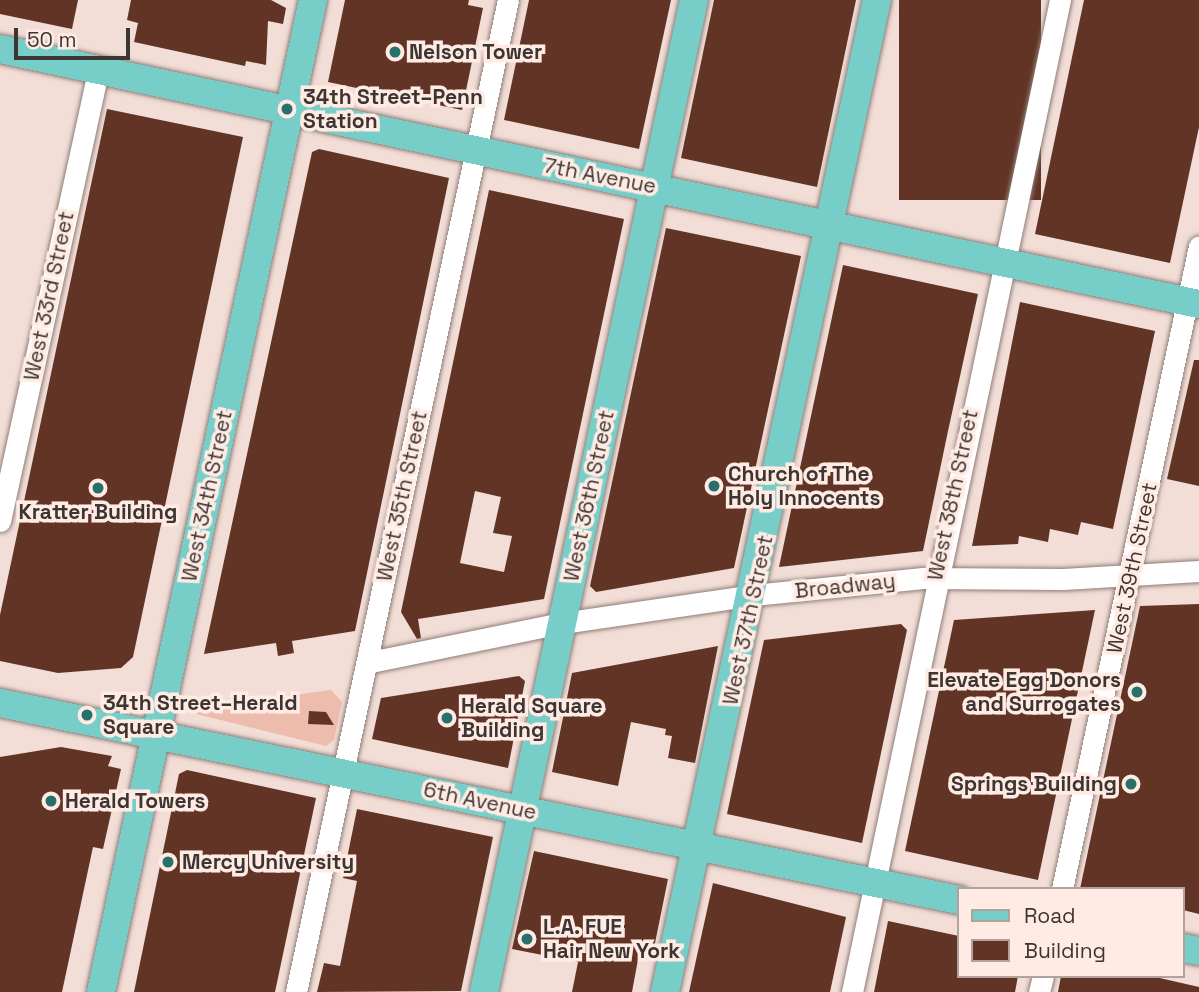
<!DOCTYPE html>
<html>
<head>
<meta charset="utf-8">
<style>
  body { margin:0 }
  #map { position:relative; width:1199px; height:992px; overflow:hidden; background:#f2ded7; font-family:"Space Grotesk",sans-serif }
  div>[style] { position:absolute }
  .green>* { inset:0; background:#eebcac }
  .building>* { inset:0; background:#623425; transform-origin:0 0 }
  .roads { filter:drop-shadow(0 0 2px #8f7d77) drop-shadow(0 0 2px #8f7d77) }
  .minor>* { height:21px; margin:-10.5px; padding:0 10.5px; transform-origin:10.5px; border-radius:10.5px; background:#fff }
  .major>* { height:28px; margin:-14px; padding:0 14px; transform-origin:14px; border-radius:14px; background:#77cdc7 }
  .dots>* { width:19px; height:19px; translate:-50% -50%; box-sizing:border-box; border:4px solid #ffebe4; border-radius:50% }
  span { translate:-50% -50%; white-space:nowrap; text-align:center; line-height:1.15; -webkit-text-stroke:7px #ffebe4; paint-order:stroke }
  .poi-label { font-size:21px; color:#3c3532; font-weight:700 }
  .left { translate:0 -50%; text-align:left }
  .right { translate:-100% -50%; text-align:right }
  .street-label { font-size:21px; color:#3c3532 }
  .legend { position:absolute; left:957px; top:887px; width:228px; height:91px; box-sizing:border-box; background:#ffebe4; border:2px solid #b1a29d; margin:0; padding:9px 12px; list-style:none; font-size:21px; color:#3c3532 }
  .legend li { display:flex; align-items:center; gap:14px; height:35px }
  .legend b { width:35px; border:2px solid #b1a29d }
  .scale { position:absolute; left:14px; top:28px; width:116px; height:32px; box-sizing:border-box; border:4px solid #3c3532; border-top:0; padding-left:9px; font-size:21px; line-height:24px; white-space:nowrap; color:#3c3532; -webkit-text-stroke:5px #ffebe4; paint-order:stroke }
</style>
</head>
<body>
<div id="map">
  <div class="green">
    <div style="clip-path:polygon(331px 690px,342px 702px,334px 740px,326px 746px,196px 714px,210px 706px)"></div>
  </div>
  <div class="building">
    <div style="clip-path:polygon(0 0,78px 0,72px 29px,0 14px)"></div>
    <div style="clip-path:polygon(131px 0,271px 0,286px 8px,283px 24px,268px 21px,266px 65px,246px 61px,245px 66px,134px 42px,138px 23px,127px 20px)"></div>
    <div style="clip-path:polygon(345px 0,469px 0,468px 5px,483px 8px,462px 110px,328px 82px)"></div>
    <div style="clip-path:polygon(529px 0,671px 0,639px 149px,504px 120px)"></div>
    <div style="clip-path:polygon(714px 0,856px 0,817px 187px,681px 158px)"></div>
    <div style="left:899px;top:0;width:142px;height:200px"></div>
    <div style="clip-path:polygon(1084px 0,1199px 0,1199px 127px,1170px 263px,1035px 234px)"></div>
    <div style="clip-path:polygon(107px 109px,243px 137px,133px 657px,121px 668px,58px 673px,0 661px,0 615px)"></div>
    <div style="clip-path:polygon(319px 149px,449px 178px,355px 631px,292px 641px,294px 653px,278px 656px,276px 643px,204px 654px,312px 152px)"></div>
    <div style="clip-path:polygon(evenodd,489px 190px,624px 219px,544px 599px,418px 619px,421px 638px,417px 639px,401px 612px,489px 190px,475px 491px,501px 497px,493px 533px,512px 536px,504px 572px,460px 563px,475px 491px)"></div>
    <div style="clip-path:polygon(666px 228px,801px 256px,734px 568px,596px 592px,590px 586px)"></div>
    <div style="clip-path:polygon(843px 265px,978px 294px,948px 431px,923px 551px,779px 567px)"></div>
    <div style="clip-path:polygon(1020px 302px,1155px 331px,1113px 529px,1081px 522px,1078px 535px,1050px 529px,1048px 542px,1019px 536px,1018px 544px,972px 546px)"></div>
    <div style="clip-path:polygon(1194px 360px,1199px 360px,1199px 486px,1167px 479px)"></div>
    <div style="clip-path:polygon(1199px 604px,1199px 914px,1183px 910px,1183px 889px,1080px 889px,1140px 606px)"></div>
    <div style="clip-path:polygon(1095px 610px,1038px 880px,905px 851px,954px 620px)"></div>
    <div style="clip-path:polygon(901px 624px,907px 630px,862px 843px,727px 814px,764px 640px)"></div>
    <div style="clip-path:polygon(718px 646px,695px 763px,668px 758px,672px 736px,665px 735px,666px 729px,631px 722px,618px 786px,552px 772px,572px 673px)"></div>
    <div style="clip-path:polygon(519px 676px,525px 681px,508px 768px,372px 739px,381px 698px)"></div>
    <div style="clip-path:polygon(309px 711px,326px 712px,334px 725px,308px 724px)"></div>
    <div style="clip-path:polygon(61px 747px,112px 756px,108px 766px,121px 769px,103px 849px,93px 847px,62px 992px,0 992px,0 757px)"></div>
    <div style="clip-path:polygon(187px 770px,316px 798px,275px 992px,134px 992px,179px 774px)"></div>
    <div style="clip-path:polygon(357px 809px,493px 837px,461px 991px,317px 992px,324px 963px,340px 966px,357px 881px,343px 878px)"></div>
    <div style="clip-path:polygon(534px 851px,668px 879px,652px 958px,639px 954px,632px 992px,572px 992px,578px 962px,512px 949px)"></div>
    <div style="clip-path:polygon(713px 883px,846px 917px,830px 992px,689px 992px)"></div>
    <div style="clip-path:polygon(888px 921px,959px 936px,959px 976px,1018px 976px,1015px 992px,874px 992px)"></div>
    <div style="clip-path:polygon(1061px 976px,1151px 976px,1199px 987px,1199px 992px,1058px 992px)"></div>
  </div>
  <div class="roads">
    <div class="minor">
      <div style="left:0;top:521px;width:462px;rotate:-77.7deg"></div>
      <div style="left:370px;top:662px;width:196px;rotate:-11.5deg"></div>
      <div style="left:562px;top:623px;width:193px;rotate:-8.3deg"></div>
      <div style="left:753px;top:595px;width:171px;rotate:-5.7deg"></div>
      <div style="left:923px;top:578px;width:140px;rotate:0.4deg"></div>
      <div style="left:1063px;top:579px;width:136px;rotate:-3.4deg"></div>
      <div style="left:1062px;top:889px;width:657px;rotate:-77.97deg"></div>
      <div style="left:296px;top:992px;width:1014px;rotate:-77.94deg"></div>
      <div style="left:852px;top:992px;width:1014px;rotate:-78.16deg"></div>
      <div style="left:1039px;top:992px;width:16px;rotate:-76deg"></div>
    </div>
    <div class="major">
      <div style="left:0;top:49px;width:1226px;rotate:12.01deg"></div>
      <div style="left:0;top:703px;width:979px;rotate:11.61deg"></div>
      <div style="left:1183px;top:948px;width:16px;rotate:11deg"></div>
      <div style="left:101px;top:992px;width:1014px;rotate:-77.94deg"></div>
      <div style="left:484px;top:992px;width:1014px;rotate:-78.05deg"></div>
      <div style="left:665px;top:992px;width:1014px;rotate:-77.94deg"></div>
    </div>
  </div>
  <div class="dots">
    <div style="left:395px;top:52px;background:#28716a"></div>
    <div style="left:287px;top:109px;background:#28716a"></div>
    <div style="left:714px;top:486px;background:#28716a"></div>
    <div style="left:98px;top:488px;background:#28716a"></div>
    <div style="left:1137px;top:692px;background:#28716a"></div>
    <div style="left:87px;top:715px;background:#28716a"></div>
    <div style="left:447px;top:718px;background:#28716a"></div>
    <div style="left:1131px;top:784px;background:#28716a"></div>
    <div style="left:51px;top:801px;background:#28716a"></div>
    <div style="left:168px;top:862px;background:#28716a"></div>
    <div style="left:527px;top:939px;background:#28716a"></div>
  </div>
  <div class="poi-label">
    <span class="left" style="left:409px;top:52px">Nelson Tower</span>
    <span class="left" style="left:303px;top:109px">34th Street–Penn<br>Station</span>
    <span class="left" style="left:728px;top:486px">Church of The<br>Holy Innocents</span>
    <span style="left:98px;top:512px">Kratter Building</span>
    <span class="right" style="left:1121px;top:692px">Elevate Egg Donors<br>and Surrogates</span>
    <span class="left" style="left:103px;top:715px">34th Street–Herald<br>Square</span>
    <span class="left" style="left:461px;top:718px">Herald Square<br>Building</span>
    <span class="right" style="left:1117px;top:784px">Springs Building</span>
    <span class="left" style="left:65px;top:801px">Herald Towers</span>
    <span class="left" style="left:182px;top:862px">Mercy University</span>
    <span class="left" style="left:543px;top:939px">L.A. FUE<br>Hair New York</span>
  </div>
  <div class="street-label">
    <span style="left:600px;top:176px;rotate:11deg">7th Avenue</span>
    <span style="left:49px;top:296px;rotate:-78deg">West 33rd Street</span>
    <span style="left:953px;top:495px;rotate:-78deg">West 38th Street</span>
    <span style="left:207px;top:496px;rotate:-78deg">West 34th Street</span>
    <span style="left:402px;top:496px;rotate:-78deg">West 35th Street</span>
    <span style="left:589px;top:496px;rotate:-78deg">West 36th Street</span>
    <span style="left:1132px;top:568px;rotate:-78deg">West 39th Street</span>
    <span style="left:845px;top:586px;rotate:-6deg">Broadway</span>
    <span style="left:748px;top:620px;rotate:-78deg">West 37th Street</span>
    <span style="left:480px;top:801px;rotate:12deg">6th Avenue</span>
  </div>
  <ul class="legend">
  <li><b style="height:9px;background:#77cdc7"></b>Road</li>
  <li><b style="height:19px;background:#623425"></b>Building</li>
  </ul>
  <div class="scale">50 m</div>
</div>
</body>
</html>
